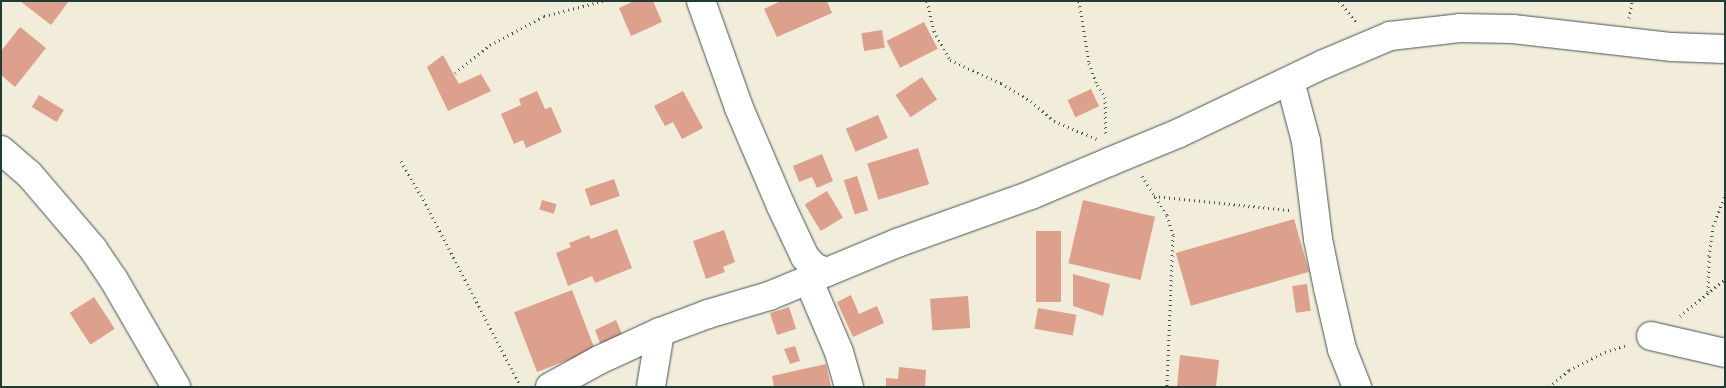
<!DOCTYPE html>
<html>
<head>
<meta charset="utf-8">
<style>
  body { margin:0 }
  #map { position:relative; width:1726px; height:388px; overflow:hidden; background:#f2ecdb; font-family:"Comic Neue",sans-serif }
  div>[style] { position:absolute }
  .building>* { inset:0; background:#dca08d; transform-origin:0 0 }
  .path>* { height:3px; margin-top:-1.5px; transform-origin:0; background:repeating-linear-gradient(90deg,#3f574d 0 1px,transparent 0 5px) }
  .roads { filter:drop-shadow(0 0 1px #3f574d) drop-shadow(0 0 1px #3f574d) }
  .minor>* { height:28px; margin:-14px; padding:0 14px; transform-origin:14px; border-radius:14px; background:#fff }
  span { translate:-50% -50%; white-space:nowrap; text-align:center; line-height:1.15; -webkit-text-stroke:5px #f6f6f2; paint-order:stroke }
  .frame { position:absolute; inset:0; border:2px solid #1f3d34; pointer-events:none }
</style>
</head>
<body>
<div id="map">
  <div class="building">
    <div style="clip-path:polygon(20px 1px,69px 1px,51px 25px)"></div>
    <div style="clip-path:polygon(634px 1px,653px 1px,662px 22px,631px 36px,619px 8px)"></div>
    <div style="clip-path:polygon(781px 1px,827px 1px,832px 13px,777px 37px,764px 9px)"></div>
    <div style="left:924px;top:22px;width:30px;height:42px;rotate:63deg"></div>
    <div style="clip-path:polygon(20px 27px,46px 48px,15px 87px,1px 75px,1px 51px)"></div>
    <div style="left:882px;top:30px;width:18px;height:21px;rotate:81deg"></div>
    <div style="clip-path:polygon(443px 55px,459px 84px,481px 74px,491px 91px,448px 111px,427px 67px)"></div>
    <div style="left:922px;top:77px;width:27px;height:32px;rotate:56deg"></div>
    <div style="left:1091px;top:89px;width:19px;height:26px;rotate:65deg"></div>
    <div style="clip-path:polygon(537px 91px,545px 109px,551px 107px,562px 132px,526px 148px,523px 140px,514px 144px,501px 114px,521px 105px,519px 99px)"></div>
    <div style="clip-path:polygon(683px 91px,703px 128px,682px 139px,673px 122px,665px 126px,654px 106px)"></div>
    <div style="left:39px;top:95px;width:29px;height:14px;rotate:31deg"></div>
    <div style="left:878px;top:115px;width:25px;height:35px;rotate:67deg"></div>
    <div style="left:918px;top:148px;width:38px;height:53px;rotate:73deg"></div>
    <div style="clip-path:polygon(822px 154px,833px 181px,817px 188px,812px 177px,799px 182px,793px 166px)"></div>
    <div style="left:857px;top:176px;width:36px;height:14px;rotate:72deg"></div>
    <div style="left:614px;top:179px;width:18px;height:31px;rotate:71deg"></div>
    <div style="left:827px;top:191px;width:31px;height:26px;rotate:59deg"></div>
    <div style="left:542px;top:200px;width:15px;height:10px;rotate:16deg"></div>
    <div style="left:1083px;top:200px;width:74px;height:65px;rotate:13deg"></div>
    <div style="left:1294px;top:219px;width:55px;height:123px;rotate:74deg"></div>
    <div style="clip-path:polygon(617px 229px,632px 268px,595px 283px,592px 276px,568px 286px,556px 253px,571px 247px,569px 243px,589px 235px,591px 239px)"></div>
    <div style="clip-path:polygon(724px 230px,735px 262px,723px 267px,725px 272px,706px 279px,693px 241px)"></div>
    <div style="left:1036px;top:231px;width:25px;height:71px"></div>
    <div style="clip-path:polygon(1073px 274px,1110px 284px,1103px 316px,1073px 306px)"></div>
    <div style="left:1307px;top:284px;width:27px;height:15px;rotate:82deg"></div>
    <div style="left:572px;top:290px;width:64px;height:62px;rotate:69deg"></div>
    <div style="clip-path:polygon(851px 295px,859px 314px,877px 306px,884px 323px,853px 337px,837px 302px)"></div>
    <div style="left:968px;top:296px;width:32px;height:38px;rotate:86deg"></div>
    <div style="left:94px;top:297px;width:38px;height:29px;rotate:57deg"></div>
    <div style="left:789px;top:307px;width:23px;height:20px;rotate:72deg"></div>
    <div style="left:1038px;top:308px;width:39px;height:21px;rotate:10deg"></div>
    <div style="clip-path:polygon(616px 320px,625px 341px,604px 353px,595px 330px)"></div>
    <div style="clip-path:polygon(795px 346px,800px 361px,790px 364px,784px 349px)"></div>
    <div style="clip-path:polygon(1180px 355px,1219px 360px,1216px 387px,1177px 387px)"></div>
    <div style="clip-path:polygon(826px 364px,831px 387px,774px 387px,772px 376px)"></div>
    <div style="clip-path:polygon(899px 367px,926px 370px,925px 387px,886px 387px,886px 378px,898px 379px)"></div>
  </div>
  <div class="path">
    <div style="left:927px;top:1px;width:31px;rotate:77deg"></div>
    <div style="left:934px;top:31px;width:33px;rotate:61deg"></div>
    <div style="left:950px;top:60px;width:56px;rotate:24.3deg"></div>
    <div style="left:1001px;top:83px;width:35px;rotate:31deg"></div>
    <div style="left:1031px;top:101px;width:30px;rotate:41deg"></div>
    <div style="left:1054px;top:121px;width:47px;rotate:22.7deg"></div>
    <div style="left:1079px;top:1px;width:63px;rotate:80.8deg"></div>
    <div style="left:1089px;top:63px;width:23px;rotate:70deg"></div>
    <div style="left:1097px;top:85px;width:14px;rotate:56deg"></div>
    <div style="left:1105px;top:97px;width:39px;rotate:89deg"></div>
    <div style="left:1339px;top:1px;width:27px;rotate:51deg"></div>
    <div style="left:1629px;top:18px;width:17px;rotate:-80deg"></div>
    <div style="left:455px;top:73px;width:45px;rotate:-38.7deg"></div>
    <div style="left:490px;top:45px;width:61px;rotate:-28.2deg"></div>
    <div style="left:544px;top:16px;width:61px;rotate:-14.3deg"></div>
    <div style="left:401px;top:161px;width:39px;rotate:60deg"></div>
    <div style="left:421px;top:195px;width:216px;rotate:62.5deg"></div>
    <div style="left:1142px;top:176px;width:46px;rotate:57.3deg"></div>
    <div style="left:1167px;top:215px;width:21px;rotate:73deg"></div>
    <div style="left:1173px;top:235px;width:152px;rotate:92.3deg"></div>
    <div style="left:1154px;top:196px;width:136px;rotate:5.9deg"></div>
    <div style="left:1708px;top:292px;width:36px;rotate:-88deg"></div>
    <div style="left:1709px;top:256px;width:30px;rotate:-82deg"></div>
    <div style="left:1713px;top:226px;width:32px;rotate:-68deg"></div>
    <div style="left:1680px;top:316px;width:58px;rotate:-39.4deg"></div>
    <div style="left:1549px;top:387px;width:26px;rotate:-40deg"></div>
    <div style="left:1569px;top:370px;width:40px;rotate:-26.6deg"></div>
    <div style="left:1605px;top:352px;width:23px;rotate:-18deg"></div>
  </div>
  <div class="roads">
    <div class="minor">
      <div style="left:701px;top:1px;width:114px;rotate:70.4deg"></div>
      <div style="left:739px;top:108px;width:107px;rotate:66.8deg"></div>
      <div style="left:781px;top:206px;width:56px;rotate:64.8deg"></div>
      <div style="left:805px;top:257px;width:13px;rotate:48deg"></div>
      <div style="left:814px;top:267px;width:14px;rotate:21deg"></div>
      <div style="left:1290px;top:81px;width:62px;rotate:75.1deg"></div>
      <div style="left:1306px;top:141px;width:99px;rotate:83deg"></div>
      <div style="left:1318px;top:239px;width:50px;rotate:78.5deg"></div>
      <div style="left:1328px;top:288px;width:63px;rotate:77.1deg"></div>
      <div style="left:1342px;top:349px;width:41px;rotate:68.5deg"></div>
      <div style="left:1px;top:150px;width:37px;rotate:41deg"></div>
      <div style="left:29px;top:174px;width:99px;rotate:49.5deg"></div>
      <div style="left:93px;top:249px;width:37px;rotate:56deg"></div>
      <div style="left:114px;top:280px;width:124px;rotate:59.9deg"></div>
      <div style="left:808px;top:279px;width:79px;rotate:67deg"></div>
      <div style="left:839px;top:352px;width:36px;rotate:74deg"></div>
      <div style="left:1651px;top:336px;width:76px;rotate:12.9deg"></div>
      <div style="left:550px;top:387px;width:56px;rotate:-28.9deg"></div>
      <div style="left:599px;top:360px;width:67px;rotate:-24.7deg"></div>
      <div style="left:660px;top:332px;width:51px;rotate:-20.6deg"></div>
      <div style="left:708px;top:314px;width:64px;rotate:-16.4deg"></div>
      <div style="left:769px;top:296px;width:139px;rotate:-22.5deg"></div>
      <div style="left:897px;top:243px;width:142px;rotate:-19.7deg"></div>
      <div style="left:1031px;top:195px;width:85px;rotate:-22.9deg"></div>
      <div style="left:1109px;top:162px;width:74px;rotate:-22.4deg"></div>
      <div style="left:1177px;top:134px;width:163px;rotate:-25.5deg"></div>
      <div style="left:1324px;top:64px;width:72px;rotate:-23deg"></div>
      <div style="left:1390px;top:36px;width:70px;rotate:-6.5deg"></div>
      <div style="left:1460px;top:28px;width:53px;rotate:1.1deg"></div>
      <div style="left:1513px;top:29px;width:160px;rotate:6.5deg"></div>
      <div style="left:1672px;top:47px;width:53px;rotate:2.2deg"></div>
      <div style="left:651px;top:387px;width:56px;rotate:-80.7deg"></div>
    </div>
  </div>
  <div class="frame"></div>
</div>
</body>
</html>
